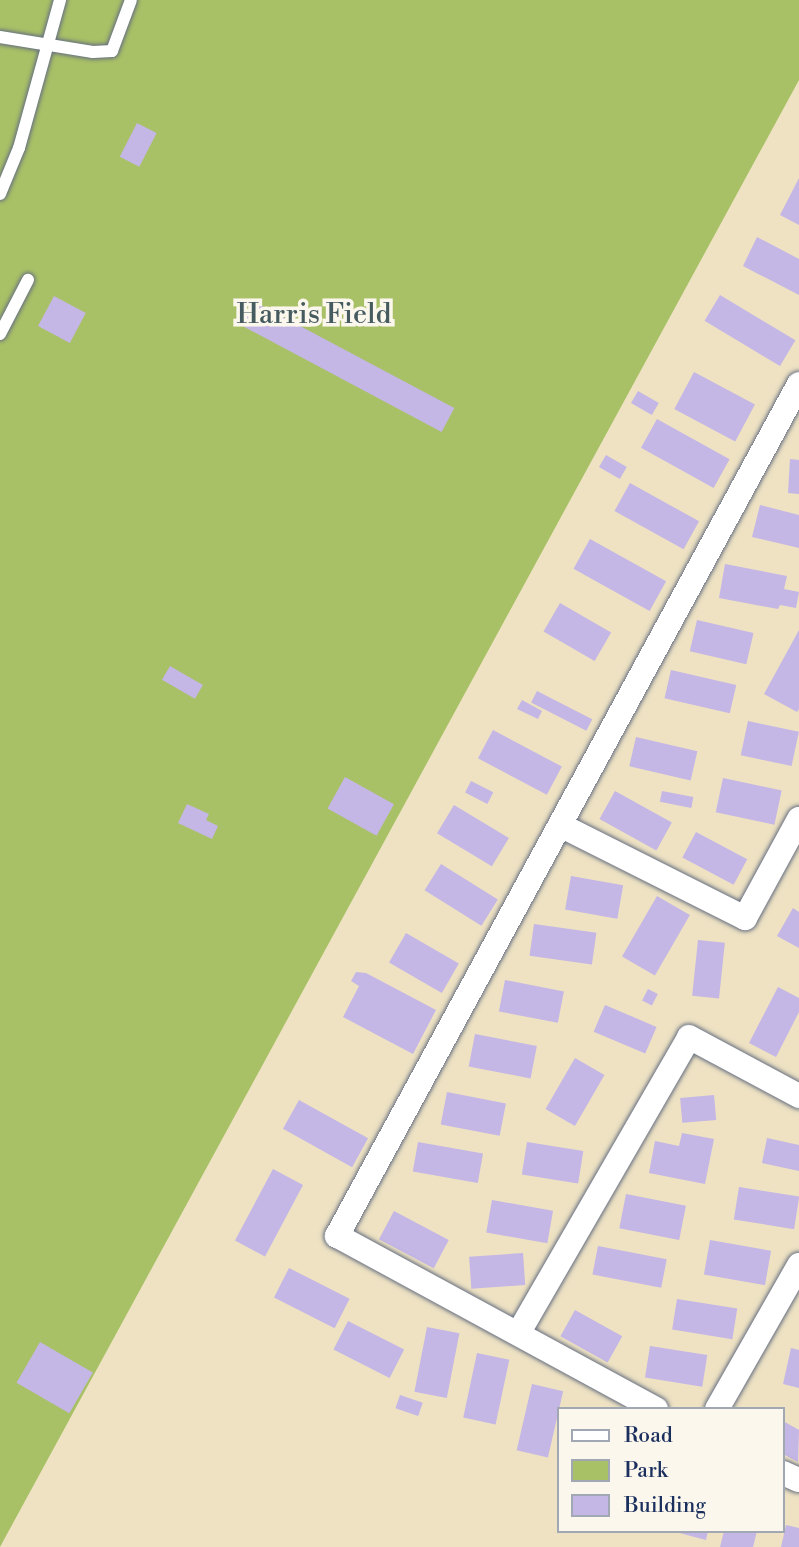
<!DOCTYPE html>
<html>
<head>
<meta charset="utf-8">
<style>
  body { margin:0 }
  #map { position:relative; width:799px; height:1547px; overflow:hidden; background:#eee2c3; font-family:"Libre Bodoni",serif }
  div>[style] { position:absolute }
  .green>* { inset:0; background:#a9c166 }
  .building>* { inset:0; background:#c4b6e5; transform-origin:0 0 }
  .roads { filter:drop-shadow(0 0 2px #656e81) drop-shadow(0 0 2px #656e81) }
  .lane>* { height:12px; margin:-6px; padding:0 6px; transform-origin:6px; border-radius:6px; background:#fff }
  .street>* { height:24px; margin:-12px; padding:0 12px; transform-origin:12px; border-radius:12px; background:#fff }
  span { translate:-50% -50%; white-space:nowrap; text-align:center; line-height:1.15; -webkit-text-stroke:7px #fbf7ec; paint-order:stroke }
  .park-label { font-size:28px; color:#465b60 }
  .legend { position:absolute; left:557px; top:1407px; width:228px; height:126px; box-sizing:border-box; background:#fbf7ec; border:2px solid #a1a7b3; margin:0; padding:9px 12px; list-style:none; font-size:21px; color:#1b2f5e }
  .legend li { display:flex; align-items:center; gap:14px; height:35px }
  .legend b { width:35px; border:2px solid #a1a7b3 }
</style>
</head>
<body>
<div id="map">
  <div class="green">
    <div style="clip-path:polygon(0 0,799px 0,799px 80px,0 1547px)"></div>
  </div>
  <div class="building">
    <div style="left:137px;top:123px;width:22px;height:38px;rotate:27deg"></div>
    <div style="clip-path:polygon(799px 178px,799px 225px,780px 215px)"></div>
    <div style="clip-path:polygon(757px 237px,799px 259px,799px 295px,743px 266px)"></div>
    <div style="left:720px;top:295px;width:88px;height:30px;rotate:31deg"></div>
    <div style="left:54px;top:296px;width:36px;height:34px;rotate:28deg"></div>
    <div style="left:253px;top:301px;width:228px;height:27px;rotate:28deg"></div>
    <div style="left:694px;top:372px;width:69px;height:42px;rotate:28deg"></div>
    <div style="left:638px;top:391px;width:24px;height:14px;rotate:30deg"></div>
    <div style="left:657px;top:419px;width:83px;height:33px;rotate:29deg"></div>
    <div style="left:606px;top:455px;width:24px;height:14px;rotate:30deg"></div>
    <div style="clip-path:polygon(790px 459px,799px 460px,799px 494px,788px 493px)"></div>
    <div style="left:630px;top:483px;width:79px;height:32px;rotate:29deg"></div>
    <div style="clip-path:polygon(760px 505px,799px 515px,799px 548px,752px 537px)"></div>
    <div style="left:590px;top:539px;width:87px;height:34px;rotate:29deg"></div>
    <div style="clip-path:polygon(725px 564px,787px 576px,784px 589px,799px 592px,796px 608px,780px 605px,778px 609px,719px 598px)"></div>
    <div style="left:560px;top:603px;width:59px;height:33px;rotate:30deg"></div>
    <div style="left:697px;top:620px;width:58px;height:32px;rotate:13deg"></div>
    <div style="clip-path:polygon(799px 630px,799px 709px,797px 712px,764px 694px)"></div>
    <div style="left:170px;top:666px;width:38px;height:16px;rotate:30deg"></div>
    <div style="left:671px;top:670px;width:67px;height:29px;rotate:13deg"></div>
    <div style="left:537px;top:691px;width:62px;height:13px;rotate:27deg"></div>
    <div style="clip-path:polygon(522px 700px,542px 711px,538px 719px,517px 709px)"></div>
    <div style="left:748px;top:721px;width:52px;height:35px;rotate:12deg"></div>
    <div style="left:493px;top:730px;width:78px;height:32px;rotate:28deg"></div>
    <div style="left:636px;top:737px;width:63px;height:30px;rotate:13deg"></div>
    <div style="left:345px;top:777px;width:56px;height:36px;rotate:29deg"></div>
    <div style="left:723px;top:778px;width:60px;height:35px;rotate:12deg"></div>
    <div style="left:471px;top:781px;width:25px;height:13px;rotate:27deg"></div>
    <div style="left:615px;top:791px;width:65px;height:32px;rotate:29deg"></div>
    <div style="left:662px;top:791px;width:32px;height:11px;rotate:11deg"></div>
    <div style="clip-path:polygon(187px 804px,209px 814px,206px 820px,218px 826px,212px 839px,178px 823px)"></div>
    <div style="left:454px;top:805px;width:64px;height:33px;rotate:31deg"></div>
    <div style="left:696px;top:832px;width:58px;height:29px;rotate:28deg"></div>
    <div style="left:441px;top:864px;width:67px;height:31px;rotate:32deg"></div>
    <div style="left:571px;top:876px;width:53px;height:34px;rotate:10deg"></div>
    <div style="left:657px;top:896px;width:38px;height:70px;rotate:30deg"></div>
    <div style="clip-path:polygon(793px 908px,799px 912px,799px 948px,777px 936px)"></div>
    <div style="left:534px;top:924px;width:63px;height:32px;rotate:8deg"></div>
    <div style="left:406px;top:933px;width:61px;height:34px;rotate:30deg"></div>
    <div style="left:698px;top:940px;width:27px;height:56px;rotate:6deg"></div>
    <div style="clip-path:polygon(356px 972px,366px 973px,436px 1010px,413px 1054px,343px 1017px,359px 986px,351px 981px)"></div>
    <div style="left:505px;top:980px;width:60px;height:32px;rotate:11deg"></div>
    <div style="clip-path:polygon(778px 987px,799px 998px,799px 1012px,776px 1057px,749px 1043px)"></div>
    <div style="left:648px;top:989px;width:11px;height:13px;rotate:27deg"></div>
    <div style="left:605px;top:1005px;width:56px;height:29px;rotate:23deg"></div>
    <div style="left:475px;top:1034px;width:63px;height:33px;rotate:11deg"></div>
    <div style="left:575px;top:1058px;width:34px;height:59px;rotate:30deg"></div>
    <div style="left:447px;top:1092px;width:60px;height:33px;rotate:11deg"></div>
    <div style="left:714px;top:1095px;width:25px;height:34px;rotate:85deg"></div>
    <div style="left:299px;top:1100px;width:79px;height:33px;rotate:29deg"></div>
    <div style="clip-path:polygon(682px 1133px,714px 1139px,705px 1184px,649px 1173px,655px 1141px,679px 1146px)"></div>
    <div style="clip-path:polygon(767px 1138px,799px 1145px,799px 1171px,762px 1163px)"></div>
    <div style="left:418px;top:1142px;width:66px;height:30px;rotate:10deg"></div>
    <div style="left:527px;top:1142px;width:57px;height:33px;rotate:9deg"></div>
    <div style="left:273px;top:1169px;width:34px;height:81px;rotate:28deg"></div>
    <div style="left:739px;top:1187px;width:61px;height:33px;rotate:9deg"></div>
    <div style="left:626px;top:1194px;width:61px;height:35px;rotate:11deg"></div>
    <div style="left:492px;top:1200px;width:62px;height:33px;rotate:10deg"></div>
    <div style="left:394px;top:1211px;width:62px;height:32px;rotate:28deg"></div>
    <div style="left:710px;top:1240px;width:62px;height:35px;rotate:10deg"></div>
    <div style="left:598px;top:1246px;width:70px;height:29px;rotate:11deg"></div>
    <div style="left:523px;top:1253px;width:32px;height:54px;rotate:86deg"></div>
    <div style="left:289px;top:1268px;width:68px;height:33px;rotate:27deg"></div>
    <div style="left:677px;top:1299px;width:61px;height:31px;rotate:9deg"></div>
    <div style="left:575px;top:1310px;width:54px;height:30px;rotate:29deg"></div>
    <div style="left:348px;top:1321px;width:63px;height:32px;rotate:27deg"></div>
    <div style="left:427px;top:1327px;width:33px;height:66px;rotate:11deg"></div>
    <div style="left:40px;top:1342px;width:61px;height:47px;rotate:30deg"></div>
    <div style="left:650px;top:1346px;width:58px;height:32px;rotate:9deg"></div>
    <div style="clip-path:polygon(791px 1348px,799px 1350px,799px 1388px,783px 1384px)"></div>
    <div style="left:477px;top:1353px;width:33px;height:66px;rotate:12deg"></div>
    <div style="left:532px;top:1384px;width:32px;height:68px;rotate:13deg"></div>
    <div style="left:400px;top:1395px;width:24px;height:14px;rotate:19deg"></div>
    <div style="clip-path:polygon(783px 1421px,799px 1430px,798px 1462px,783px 1454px)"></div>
    <div style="clip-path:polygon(786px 1525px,799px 1528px,799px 1547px,781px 1547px)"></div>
    <div style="clip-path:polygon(672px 1531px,708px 1531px,706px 1540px)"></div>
    <div style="clip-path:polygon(724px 1531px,757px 1531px,753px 1547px,720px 1547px)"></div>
  </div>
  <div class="roads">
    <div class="lane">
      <div style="left:0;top:37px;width:94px;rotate:9.2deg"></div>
      <div style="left:93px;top:52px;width:19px;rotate:-3deg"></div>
      <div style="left:112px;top:51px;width:54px;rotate:-69.6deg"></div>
      <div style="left:0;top:194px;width:50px;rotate:-67.6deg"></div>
      <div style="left:19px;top:148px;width:154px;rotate:-74.5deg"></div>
      <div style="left:0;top:334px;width:61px;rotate:-62.6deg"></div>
    </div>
    <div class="street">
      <div style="left:562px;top:826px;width:205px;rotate:26.7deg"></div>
      <div style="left:745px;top:918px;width:113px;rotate:-61.4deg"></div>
      <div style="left:519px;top:1332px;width:340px;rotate:-60deg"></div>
      <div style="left:689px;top:1037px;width:125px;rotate:28.2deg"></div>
      <div style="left:656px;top:1409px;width:363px;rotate:-151.5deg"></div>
      <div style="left:337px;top:1236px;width:969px;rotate:-61.53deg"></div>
      <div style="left:717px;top:1409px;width:166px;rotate:-60.3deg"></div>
      <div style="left:783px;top:1473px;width:17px;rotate:24deg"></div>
    </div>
  </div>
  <div class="park-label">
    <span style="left:314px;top:315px">Harris Field</span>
  </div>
  <ul class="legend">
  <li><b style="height:9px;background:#fff"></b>Road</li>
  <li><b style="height:19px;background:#a9c166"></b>Park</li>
  <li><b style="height:19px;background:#c4b6e5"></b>Building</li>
  </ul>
</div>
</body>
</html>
